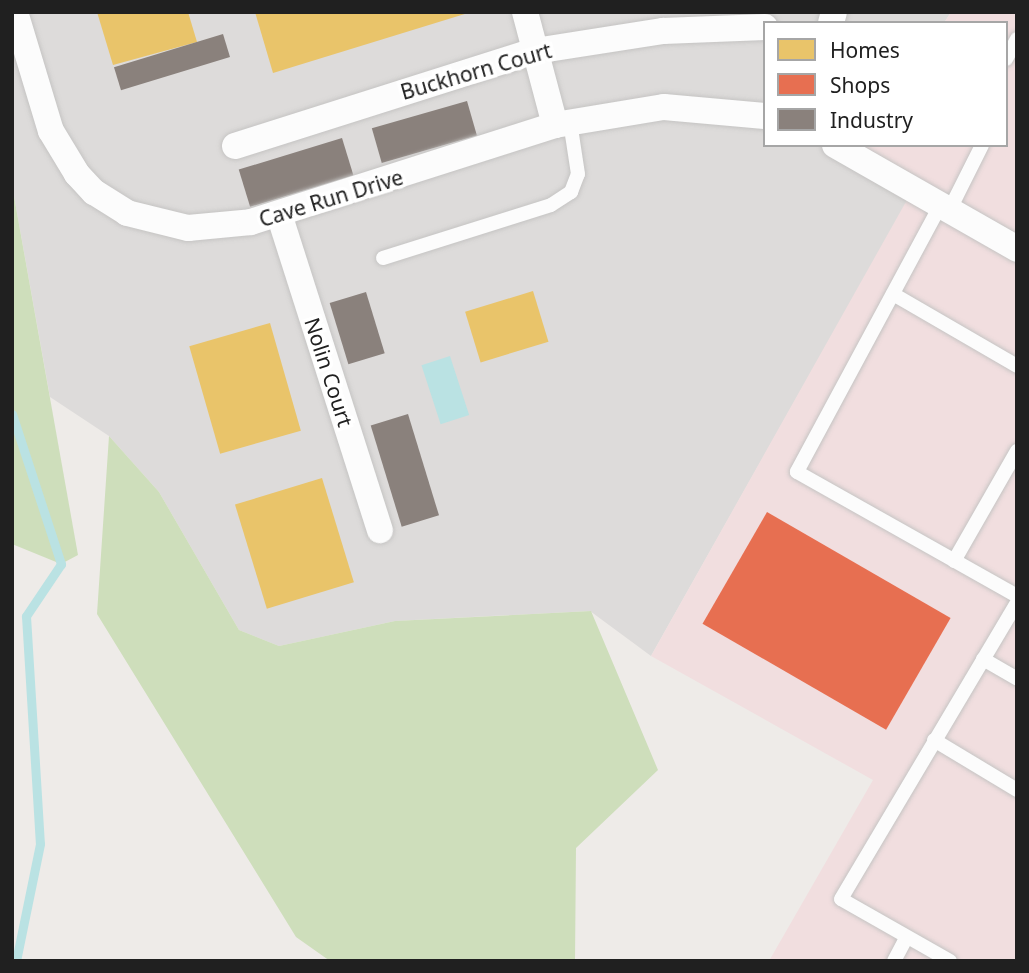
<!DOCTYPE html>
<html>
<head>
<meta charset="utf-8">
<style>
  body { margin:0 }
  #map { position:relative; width:1029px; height:973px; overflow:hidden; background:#eeebe8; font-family:"Noto Sans",sans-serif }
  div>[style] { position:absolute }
  .residential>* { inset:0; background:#dddbda }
  .commercial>* { inset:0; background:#f1dedf }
  .forest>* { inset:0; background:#cedebb }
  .water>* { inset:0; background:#bae2e3; transform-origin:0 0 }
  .homes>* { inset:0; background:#e9c46a; transform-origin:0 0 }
  .shops>* { inset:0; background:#e76f51; transform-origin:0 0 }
  .industry>* { inset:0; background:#8a817c; transform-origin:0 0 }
  .stream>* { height:9px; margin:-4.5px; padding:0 4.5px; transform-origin:4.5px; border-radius:4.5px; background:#bae2e3 }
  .roads { filter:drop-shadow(0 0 2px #c5c4c3) drop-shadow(0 0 2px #c5c4c3) }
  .lane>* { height:14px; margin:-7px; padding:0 7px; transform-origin:7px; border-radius:7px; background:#fcfcfc }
  .street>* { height:26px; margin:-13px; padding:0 13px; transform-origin:13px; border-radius:13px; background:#fcfcfc }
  span { translate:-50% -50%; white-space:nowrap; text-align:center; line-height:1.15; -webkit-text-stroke:7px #fff; paint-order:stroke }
  .street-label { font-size:21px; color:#202020 }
  .frame { position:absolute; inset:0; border:14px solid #202020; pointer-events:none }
  .legend { position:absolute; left:763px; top:21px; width:245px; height:126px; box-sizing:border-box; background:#fff; border:2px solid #a6a6a6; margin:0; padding:9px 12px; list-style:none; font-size:21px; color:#202020 }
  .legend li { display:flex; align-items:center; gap:14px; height:35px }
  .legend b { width:35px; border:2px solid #a6a6a6 }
</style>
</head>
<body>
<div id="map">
  <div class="residential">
    <div style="clip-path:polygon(12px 12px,951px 12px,944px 23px,765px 23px,765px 145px,867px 145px,858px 160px,913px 191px,651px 656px,590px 611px,395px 621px,279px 646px,239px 630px,159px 492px,109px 436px,50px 397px,12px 185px)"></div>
  </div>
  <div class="commercial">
    <div style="clip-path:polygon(951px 12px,1017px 12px,1017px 961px,769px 961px,873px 780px,651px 656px,912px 191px,858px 160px,867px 145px,1006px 145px,1006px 23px,944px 23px)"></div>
  </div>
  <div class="forest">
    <div style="clip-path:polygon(12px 185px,78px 555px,61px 564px,12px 544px)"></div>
    <div style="clip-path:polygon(109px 436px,159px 492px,239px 630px,279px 646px,395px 621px,591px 611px,658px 770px,576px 848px,575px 961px,330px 961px,296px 937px,97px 614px)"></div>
  </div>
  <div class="water">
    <div style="left:450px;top:356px;width:62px;height:30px;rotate:72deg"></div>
  </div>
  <div class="homes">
    <div style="clip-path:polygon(97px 12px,188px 12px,197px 42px,113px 65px)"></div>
    <div style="clip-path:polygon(255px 12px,468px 12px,468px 13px,273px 73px)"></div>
    <div style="left:533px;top:291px;width:53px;height:71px;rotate:73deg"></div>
    <div style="left:270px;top:323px;width:112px;height:84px;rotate:74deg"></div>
    <div style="left:322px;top:478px;width:109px;height:91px;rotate:73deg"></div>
  </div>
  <div class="shops">
    <div style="left:767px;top:512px;width:212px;height:129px;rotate:30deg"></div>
  </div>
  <div class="industry">
    <div style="left:223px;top:34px;width:24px;height:114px;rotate:73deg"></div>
    <div style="left:467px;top:101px;width:36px;height:99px;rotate:74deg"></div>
    <div style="left:342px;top:138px;width:39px;height:108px;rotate:73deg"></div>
    <div style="left:366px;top:292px;width:64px;height:38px;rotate:73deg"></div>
    <div style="left:408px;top:414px;width:106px;height:39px;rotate:73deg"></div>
  </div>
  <div class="stream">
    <div style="left:12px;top:414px;width:158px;rotate:71.9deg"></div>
    <div style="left:61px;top:564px;width:63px;rotate:123.9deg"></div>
    <div style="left:26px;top:616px;width:228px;rotate:86.5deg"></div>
    <div style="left:40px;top:844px;width:119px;rotate:101.6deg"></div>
  </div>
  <div class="roads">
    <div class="lane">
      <div style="left:1006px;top:59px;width:23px;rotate:-61deg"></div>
      <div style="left:940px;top:206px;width:302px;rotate:118.3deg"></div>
      <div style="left:797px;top:472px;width:253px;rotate:29.4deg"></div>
      <div style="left:949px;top:211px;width:74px;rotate:-63.4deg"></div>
      <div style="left:383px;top:258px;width:176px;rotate:-17.5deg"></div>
      <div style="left:551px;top:205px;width:24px;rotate:-33deg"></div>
      <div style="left:571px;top:192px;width:19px;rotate:-69deg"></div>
      <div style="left:578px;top:174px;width:53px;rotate:-98.7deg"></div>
      <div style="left:893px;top:294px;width:143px;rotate:30.1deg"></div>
      <div style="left:954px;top:561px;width:127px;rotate:-60.2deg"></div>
      <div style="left:983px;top:659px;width:39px;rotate:30deg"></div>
      <div style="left:934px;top:740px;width:97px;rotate:31.1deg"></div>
      <div style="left:894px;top:961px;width:27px;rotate:-62deg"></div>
      <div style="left:950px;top:961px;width:125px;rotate:-150.4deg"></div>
      <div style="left:841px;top:899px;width:344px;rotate:-59.3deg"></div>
    </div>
    <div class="street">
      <div style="left:15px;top:12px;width:124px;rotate:73.2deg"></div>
      <div style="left:51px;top:131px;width:50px;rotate:58.8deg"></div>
      <div style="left:77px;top:174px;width:25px;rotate:47deg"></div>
      <div style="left:94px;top:192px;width:39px;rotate:32deg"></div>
      <div style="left:127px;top:213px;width:63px;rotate:13.8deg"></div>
      <div style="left:188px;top:228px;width:63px;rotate:-5.4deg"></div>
      <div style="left:251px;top:222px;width:319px;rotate:-17.7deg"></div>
      <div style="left:555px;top:125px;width:110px;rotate:-9.4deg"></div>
      <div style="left:664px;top:107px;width:101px;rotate:5.1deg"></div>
      <div style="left:525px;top:12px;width:117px;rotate:75.1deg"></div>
      <div style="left:831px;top:23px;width:11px;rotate:-75deg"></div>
      <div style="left:835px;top:145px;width:210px;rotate:29.7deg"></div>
      <div style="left:235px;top:146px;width:315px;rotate:-17.6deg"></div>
      <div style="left:535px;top:51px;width:130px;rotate:-8.9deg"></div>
      <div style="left:663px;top:31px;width:102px;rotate:-2.2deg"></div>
      <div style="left:279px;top:214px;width:332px;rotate:72.3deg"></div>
    </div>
  </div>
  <div class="street-label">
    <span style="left:476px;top:71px;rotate:-16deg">Buckhorn Court</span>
    <span style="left:331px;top:198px;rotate:-17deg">Cave Run Drive</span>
    <span style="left:329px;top:372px;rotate:72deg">Nolin Court</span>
  </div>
  <div class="frame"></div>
  <ul class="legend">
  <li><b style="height:19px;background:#e9c46a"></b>Homes</li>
  <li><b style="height:19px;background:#e76f51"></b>Shops</li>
  <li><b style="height:19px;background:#8a817c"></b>Industry</li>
  </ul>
</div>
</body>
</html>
